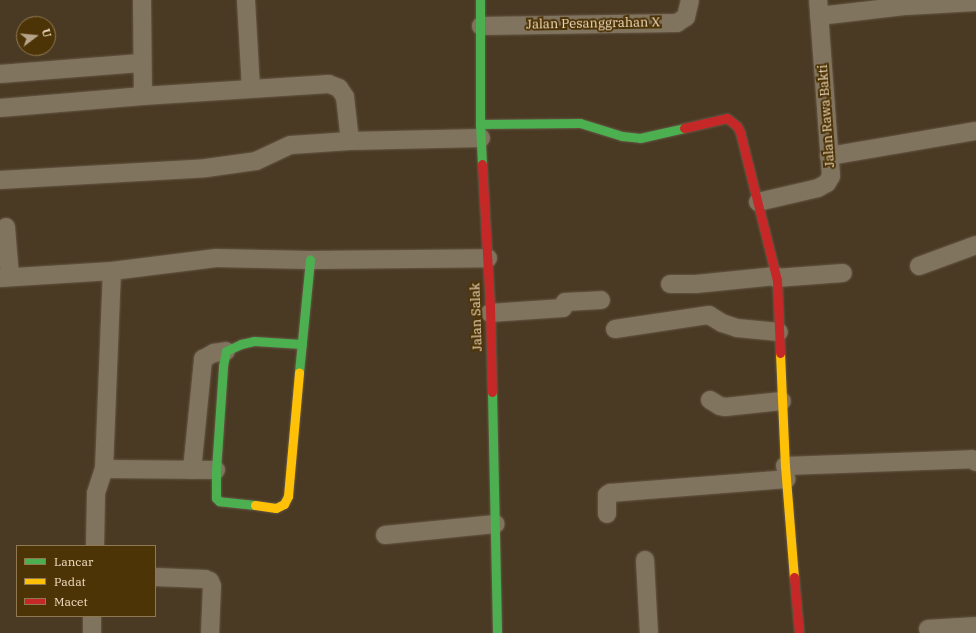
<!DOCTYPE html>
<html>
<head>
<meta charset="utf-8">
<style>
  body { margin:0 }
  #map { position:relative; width:976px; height:633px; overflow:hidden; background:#4a3a23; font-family:"IBM Plex Serif",serif }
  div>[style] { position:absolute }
  .roads { filter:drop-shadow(0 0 1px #655746) drop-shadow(0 0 1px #655746) }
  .street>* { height:18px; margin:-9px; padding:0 9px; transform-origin:9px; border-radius:9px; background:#81745f }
  .fast>* { height:9px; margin:-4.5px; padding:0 4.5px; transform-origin:4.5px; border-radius:4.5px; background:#4caf50 }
  .slow>* { height:9px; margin:-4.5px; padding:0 4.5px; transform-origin:4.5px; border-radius:4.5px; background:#ffc107 }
  .jam>* { height:9px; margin:-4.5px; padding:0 4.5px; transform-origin:4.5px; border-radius:4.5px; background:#c62828 }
  span { translate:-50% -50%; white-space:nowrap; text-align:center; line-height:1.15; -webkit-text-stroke:4px #4d3407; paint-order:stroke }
  .street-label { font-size:13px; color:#f2dec3 }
  .legend { position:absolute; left:16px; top:545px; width:140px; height:72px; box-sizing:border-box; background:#4d3407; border:1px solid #8f7852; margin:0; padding:5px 7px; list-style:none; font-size:12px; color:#f2dec3 }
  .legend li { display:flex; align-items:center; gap:8px; height:20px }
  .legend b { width:20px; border:1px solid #8f7852 }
  .north { position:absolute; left:16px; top:16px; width:40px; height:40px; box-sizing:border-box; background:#4d3407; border:1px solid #8f7852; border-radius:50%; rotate:74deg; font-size:11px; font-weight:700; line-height:16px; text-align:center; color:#f2dec3 }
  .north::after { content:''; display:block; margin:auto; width:14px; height:18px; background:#b7a58b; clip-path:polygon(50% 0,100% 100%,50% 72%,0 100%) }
</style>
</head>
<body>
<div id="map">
  <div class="roads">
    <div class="street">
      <div style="left:142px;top:0;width:96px;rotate:89.4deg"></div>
      <div style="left:246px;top:0;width:89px;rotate:86.8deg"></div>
      <div style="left:819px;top:16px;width:88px;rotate:-6.6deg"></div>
      <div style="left:906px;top:6px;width:70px;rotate:-3.3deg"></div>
      <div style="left:481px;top:26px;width:196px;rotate:-0.9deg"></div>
      <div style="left:677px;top:23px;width:11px;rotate:-34deg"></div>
      <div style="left:686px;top:17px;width:17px;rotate:-77deg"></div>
      <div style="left:0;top:74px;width:141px;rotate:-4.5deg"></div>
      <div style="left:0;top:108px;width:144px;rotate:-4.8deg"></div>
      <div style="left:143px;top:96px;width:186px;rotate:-3.7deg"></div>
      <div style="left:329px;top:84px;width:11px;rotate:22deg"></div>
      <div style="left:339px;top:88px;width:11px;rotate:56deg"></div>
      <div style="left:345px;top:97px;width:44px;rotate:83.5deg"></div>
      <div style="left:350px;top:141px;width:131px;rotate:-1.3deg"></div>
      <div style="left:829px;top:156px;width:149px;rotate:-9.7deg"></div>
      <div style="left:0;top:180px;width:206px;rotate:-3.3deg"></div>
      <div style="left:206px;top:168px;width:50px;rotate:-8deg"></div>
      <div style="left:256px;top:161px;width:38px;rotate:-25deg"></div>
      <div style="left:291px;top:145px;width:59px;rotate:-3.9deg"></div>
      <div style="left:758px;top:202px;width:62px;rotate:-13.1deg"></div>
      <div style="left:818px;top:188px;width:10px;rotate:-29deg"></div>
      <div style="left:827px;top:183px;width:8px;rotate:-60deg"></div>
      <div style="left:831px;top:176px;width:176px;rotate:-94.2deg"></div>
      <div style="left:6px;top:227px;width:50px;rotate:85.4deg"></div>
      <div style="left:919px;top:266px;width:61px;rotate:-20.2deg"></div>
      <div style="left:0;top:278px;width:112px;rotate:-3.6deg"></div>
      <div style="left:112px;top:271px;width:105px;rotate:-7.1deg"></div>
      <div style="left:216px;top:258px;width:94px;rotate:1.2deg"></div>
      <div style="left:310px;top:260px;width:178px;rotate:-0.6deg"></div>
      <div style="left:776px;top:278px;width:67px;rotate:-4.3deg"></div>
      <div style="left:670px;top:284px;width:26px"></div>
      <div style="left:696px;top:284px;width:80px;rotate:-5.7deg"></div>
      <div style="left:490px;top:313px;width:73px;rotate:-3.9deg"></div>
      <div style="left:563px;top:308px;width:6px;rotate:-72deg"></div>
      <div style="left:565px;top:302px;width:36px;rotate:-3deg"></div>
      <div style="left:615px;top:329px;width:95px;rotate:-8.5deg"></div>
      <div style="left:709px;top:315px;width:15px;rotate:32deg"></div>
      <div style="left:722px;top:323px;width:16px;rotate:18deg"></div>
      <div style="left:737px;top:328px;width:42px;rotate:5.4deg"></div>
      <div style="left:710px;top:400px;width:12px;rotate:31deg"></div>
      <div style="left:720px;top:406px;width:5px;rotate:11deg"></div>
      <div style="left:725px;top:407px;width:57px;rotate:-6deg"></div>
      <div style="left:785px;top:466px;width:187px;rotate:-2.1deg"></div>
      <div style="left:972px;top:459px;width:5px;rotate:37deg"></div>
      <div style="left:104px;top:469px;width:198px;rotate:-87.7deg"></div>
      <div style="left:192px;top:470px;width:112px;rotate:-84.3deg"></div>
      <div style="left:203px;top:359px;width:13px;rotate:-29deg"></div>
      <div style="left:214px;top:353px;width:12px;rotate:-9deg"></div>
      <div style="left:607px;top:514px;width:19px;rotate:-90deg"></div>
      <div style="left:607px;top:495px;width:4px;rotate:-34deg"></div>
      <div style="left:610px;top:493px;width:177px;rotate:-4.5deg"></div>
      <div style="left:385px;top:535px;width:111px;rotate:-5.7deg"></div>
      <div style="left:95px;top:546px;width:53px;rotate:-88.9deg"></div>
      <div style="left:96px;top:493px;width:25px;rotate:-72deg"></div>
      <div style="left:104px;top:469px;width:112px;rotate:0.5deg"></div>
      <div style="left:645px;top:560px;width:73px;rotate:86.9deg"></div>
      <div style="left:155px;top:577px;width:50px;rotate:2.3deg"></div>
      <div style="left:205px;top:579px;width:5px;rotate:22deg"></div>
      <div style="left:210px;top:581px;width:5px;rotate:68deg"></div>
      <div style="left:212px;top:586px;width:47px;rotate:92.4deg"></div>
      <div style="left:92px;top:616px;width:17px;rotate:90deg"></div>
      <div style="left:928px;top:629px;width:48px;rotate:-3.6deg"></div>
    </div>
    <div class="fast">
      <div style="left:480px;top:0;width:124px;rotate:90deg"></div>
      <div style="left:480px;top:124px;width:40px;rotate:87.1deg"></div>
      <div style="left:480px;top:124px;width:100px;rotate:-0.6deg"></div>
      <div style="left:580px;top:123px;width:44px;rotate:17.2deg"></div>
      <div style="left:622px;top:136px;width:18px;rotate:6deg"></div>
      <div style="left:640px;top:138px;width:45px;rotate:-12.8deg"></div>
      <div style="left:299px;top:372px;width:113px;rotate:-84.4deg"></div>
      <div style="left:492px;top:392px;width:241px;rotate:88.8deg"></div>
      <div style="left:255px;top:505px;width:36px;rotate:-174deg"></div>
      <div style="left:219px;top:501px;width:4px;rotate:-135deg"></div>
      <div style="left:216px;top:498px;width:28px;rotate:-90deg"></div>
      <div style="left:216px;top:470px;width:104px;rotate:-86.1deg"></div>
      <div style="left:223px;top:366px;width:15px;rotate:-79deg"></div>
      <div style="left:226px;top:351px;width:17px;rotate:-25deg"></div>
      <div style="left:241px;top:344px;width:13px;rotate:-13deg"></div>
      <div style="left:254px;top:341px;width:48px;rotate:3.6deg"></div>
    </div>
    <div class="slow">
      <div style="left:780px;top:353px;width:113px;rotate:87.5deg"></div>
      <div style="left:785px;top:466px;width:111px;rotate:85.4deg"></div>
      <div style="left:255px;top:505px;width:21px;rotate:8deg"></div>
      <div style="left:276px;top:508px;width:9px;rotate:-27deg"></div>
      <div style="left:284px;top:504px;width:9px;rotate:-63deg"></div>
      <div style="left:288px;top:496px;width:124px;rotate:-84.9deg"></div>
    </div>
    <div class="jam">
      <div style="left:684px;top:128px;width:44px;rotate:-13.1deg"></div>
      <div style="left:727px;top:118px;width:13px;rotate:39deg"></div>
      <div style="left:737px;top:126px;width:7px;rotate:63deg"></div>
      <div style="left:740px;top:132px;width:153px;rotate:76deg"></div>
      <div style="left:777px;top:280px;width:73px;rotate:87.6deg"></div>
      <div style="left:482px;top:164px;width:142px;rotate:86.8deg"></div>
      <div style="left:490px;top:306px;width:86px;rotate:88.7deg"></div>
      <div style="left:794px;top:577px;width:56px;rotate:84.9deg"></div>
    </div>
  </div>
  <div class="street-label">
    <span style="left:593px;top:24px;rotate:-1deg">Jalan Pesanggrahan X</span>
    <span style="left:827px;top:116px;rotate:-94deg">Jalan Rawa Bakti</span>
    <span style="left:477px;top:317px;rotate:-92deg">Jalan Salak</span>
  </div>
  <ul class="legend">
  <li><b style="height:5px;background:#4caf50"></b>Lancar</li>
  <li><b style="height:5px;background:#ffc107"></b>Padat</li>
  <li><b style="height:5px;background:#c62828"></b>Macet</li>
  </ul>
  <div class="north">U</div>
</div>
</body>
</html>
